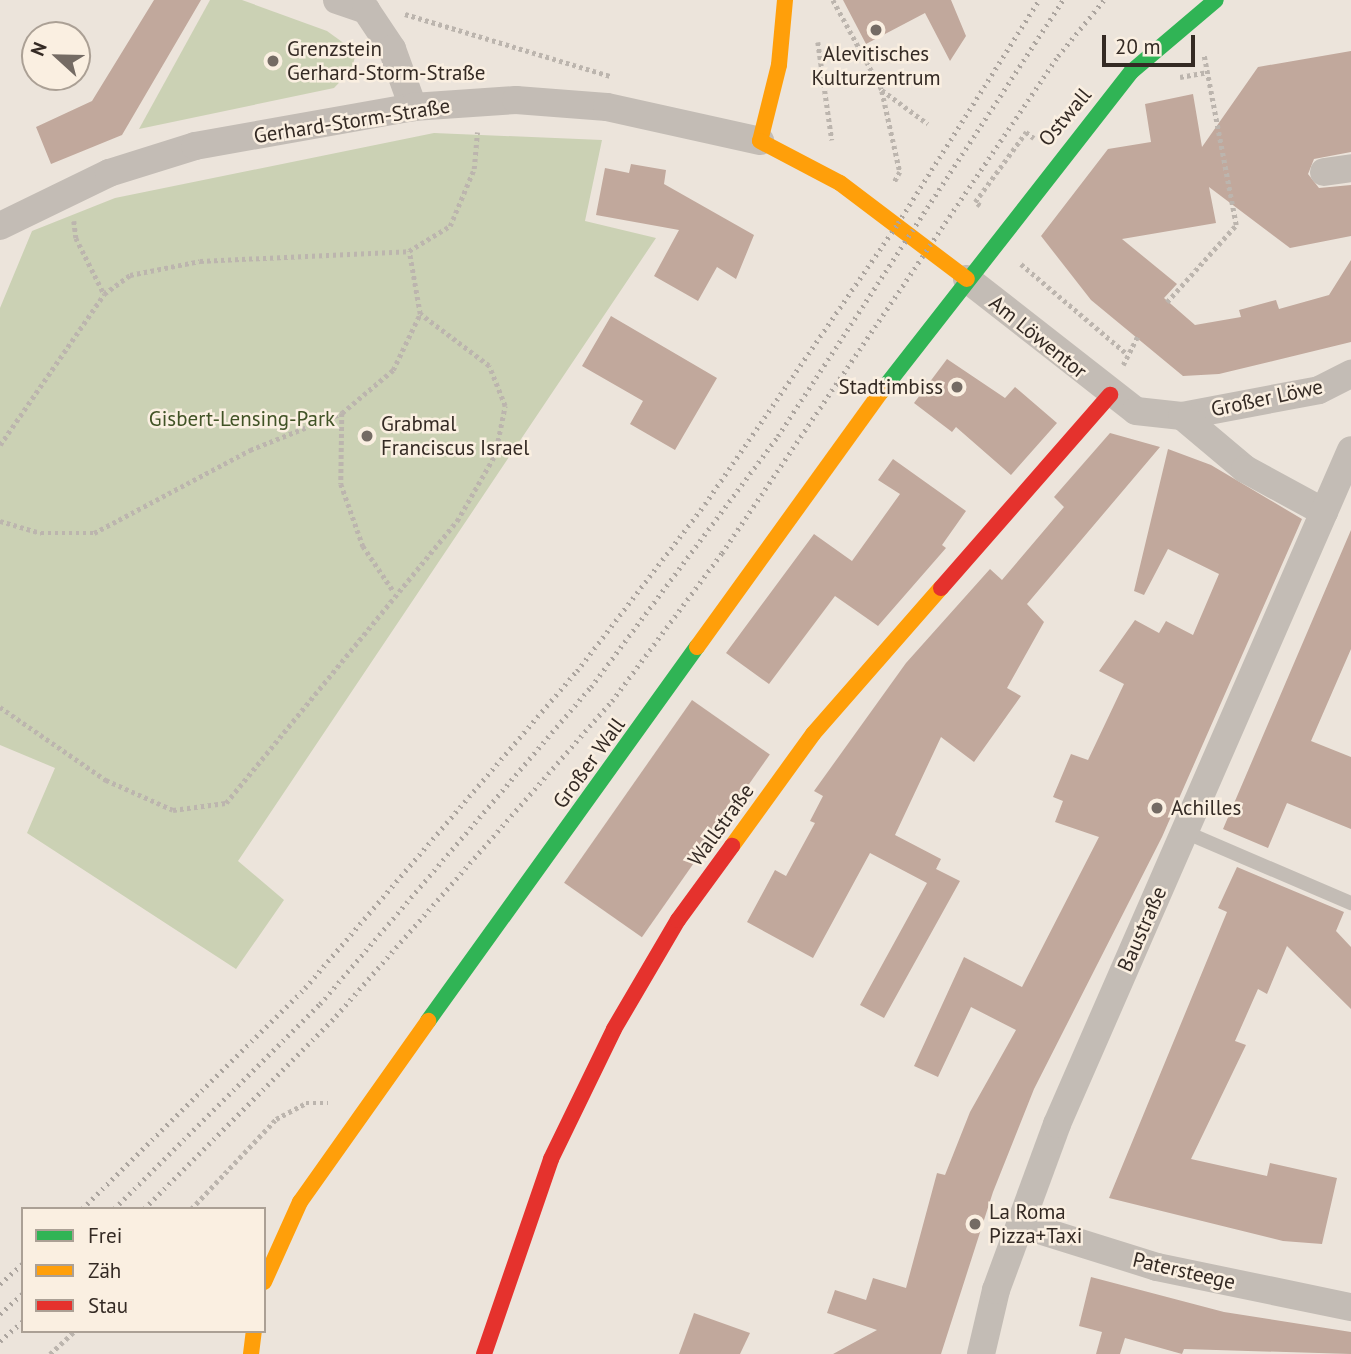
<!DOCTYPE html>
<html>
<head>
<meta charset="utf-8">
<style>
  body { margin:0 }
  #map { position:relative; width:1351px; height:1354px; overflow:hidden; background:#ece4db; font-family:"PT Sans",sans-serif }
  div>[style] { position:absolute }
  .green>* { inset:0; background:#cbd1b4 }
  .building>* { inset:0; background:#c1a89c; transform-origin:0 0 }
  .path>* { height:4.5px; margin-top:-2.25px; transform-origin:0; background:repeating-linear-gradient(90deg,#bcb5ae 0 3.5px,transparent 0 7px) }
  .lane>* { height:14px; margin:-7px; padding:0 7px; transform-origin:7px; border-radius:7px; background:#c3bcb5 }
  .street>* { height:28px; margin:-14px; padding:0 14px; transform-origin:14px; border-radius:14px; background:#c3bcb5 }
  .fast>* { height:16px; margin:-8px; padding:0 8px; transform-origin:8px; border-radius:8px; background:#30b455 }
  .slow>* { height:16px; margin:-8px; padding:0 8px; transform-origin:8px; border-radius:8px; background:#ff9f0a }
  .jam>* { height:16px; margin:-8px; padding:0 8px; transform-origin:8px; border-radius:8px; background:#e5322d }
  .rail>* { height:5px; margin-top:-2.5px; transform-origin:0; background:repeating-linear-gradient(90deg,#aca59f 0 2px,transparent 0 7px) }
  .dots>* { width:19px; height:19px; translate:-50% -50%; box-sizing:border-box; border:4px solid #faefe1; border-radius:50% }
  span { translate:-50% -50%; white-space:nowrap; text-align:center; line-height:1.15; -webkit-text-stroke:5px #faefe1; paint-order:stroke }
  .poi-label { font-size:21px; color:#342a24 }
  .left { translate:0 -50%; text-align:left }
  .right { translate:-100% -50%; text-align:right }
  .street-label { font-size:21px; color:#342a24 }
  .park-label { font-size:21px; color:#415326 }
  .legend { position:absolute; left:21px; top:1207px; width:245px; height:126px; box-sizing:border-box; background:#faefe1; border:2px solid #aba095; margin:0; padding:9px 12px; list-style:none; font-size:21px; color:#342a24 }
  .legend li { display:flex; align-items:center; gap:14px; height:35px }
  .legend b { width:35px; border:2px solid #aba095 }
  .north { position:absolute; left:21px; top:21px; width:70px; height:70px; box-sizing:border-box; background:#faefe1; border:2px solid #aba095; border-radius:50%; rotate:292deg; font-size:19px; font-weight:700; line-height:28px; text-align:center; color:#342a24 }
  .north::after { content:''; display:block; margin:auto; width:24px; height:32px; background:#746b64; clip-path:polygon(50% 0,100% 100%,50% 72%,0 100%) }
  .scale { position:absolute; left:1102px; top:35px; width:93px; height:32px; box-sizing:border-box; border:4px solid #342a24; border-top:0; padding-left:9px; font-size:21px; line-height:24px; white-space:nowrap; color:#342a24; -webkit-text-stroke:5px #faefe1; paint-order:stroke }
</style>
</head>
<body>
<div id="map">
  <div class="green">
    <div style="clip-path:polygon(210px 0,242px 0,327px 31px,356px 52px,352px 69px,334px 88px,139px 129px)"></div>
    <div style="clip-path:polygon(434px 133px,602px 140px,585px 221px,656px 238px,238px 861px,284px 900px,236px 969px,27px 833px,55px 768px,0 745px,0 308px,32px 231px,115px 198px)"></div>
  </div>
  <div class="building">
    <div style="clip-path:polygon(154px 0,201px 0,122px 135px,51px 164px,36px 127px,92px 101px)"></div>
    <div style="clip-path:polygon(843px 0,951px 0,966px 36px,950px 61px,925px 13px,866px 44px)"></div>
    <div style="clip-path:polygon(1351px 51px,1351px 152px,1314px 159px,1308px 174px,1319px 188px,1351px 185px,1351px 236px,1290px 248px,1209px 187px,1216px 223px,1122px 239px,1177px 284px,1164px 298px,1195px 325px,1241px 317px,1239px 310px,1276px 300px,1279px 309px,1329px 295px,1351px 260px,1351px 342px,1219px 374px,1183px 376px,1091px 300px,1041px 236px,1108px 149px,1151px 142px,1145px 104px,1193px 94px,1202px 147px,1258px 67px)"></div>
    <div style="clip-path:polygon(631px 164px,666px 170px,664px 184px,754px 235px,736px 279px,717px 267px,698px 301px,654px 276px,679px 230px,596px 215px,605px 168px,629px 173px)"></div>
    <div style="clip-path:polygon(611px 316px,717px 378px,675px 450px,630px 424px,643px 401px,582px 366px)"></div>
    <div style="clip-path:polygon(947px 359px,1005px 398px,1015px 387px,1057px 423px,1011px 475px,956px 427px,952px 432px,914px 403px)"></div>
    <div style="clip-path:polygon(1110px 433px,1160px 447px,1027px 604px,1044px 622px,1007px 688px,1021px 696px,974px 762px,941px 737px,895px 835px,941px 859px,936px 869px,960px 881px,884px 1018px,860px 1005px,927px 883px,870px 853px,813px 958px,747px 922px,775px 870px,786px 876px,815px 823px,810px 821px,823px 796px,814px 791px,906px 663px,990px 569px,1002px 580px,1064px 507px,1054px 497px)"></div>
    <div style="clip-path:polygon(1168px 449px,1211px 465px,1302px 519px,1162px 837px,1034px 1089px,993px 1192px,941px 1354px,833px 1354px,877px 1330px,827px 1313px,835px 1290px,866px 1300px,873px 1278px,906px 1288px,937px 1173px,945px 1175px,970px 1112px,1016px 1030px,971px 1007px,938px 1077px,914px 1066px,964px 957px,1022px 987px,1099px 837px,1055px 822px,1063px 801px,1053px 797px,1071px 754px,1088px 760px,1124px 684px,1099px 671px,1135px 620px,1159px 633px,1166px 621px,1193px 635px,1219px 574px,1168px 549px,1144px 595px,1134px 591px)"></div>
    <div style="clip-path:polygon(893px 459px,966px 511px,942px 545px,946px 548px,878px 626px,835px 596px,769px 684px,726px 653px,814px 534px,852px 561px,900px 494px,878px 480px)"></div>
    <div style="clip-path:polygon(1351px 530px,1351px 649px,1311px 741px,1351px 757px,1351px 829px,1287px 803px,1268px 848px,1223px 829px)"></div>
    <div style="left:692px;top:700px;width:95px;height:223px;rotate:35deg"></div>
    <div style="clip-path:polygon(1237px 867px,1344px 912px,1336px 931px,1351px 947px,1351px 1009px,1287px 946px,1267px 994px,1258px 989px,1235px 1041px,1246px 1045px,1191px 1159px,1267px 1176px,1270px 1163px,1337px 1178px,1322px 1244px,1283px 1241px,1109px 1198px,1227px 912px,1218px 908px)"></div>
    <div style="clip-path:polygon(1091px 1277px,1224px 1312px,1351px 1332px,1351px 1354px,1184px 1349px,1182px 1354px,1125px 1338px,1120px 1354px,1096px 1354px,1102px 1332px,1079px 1326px)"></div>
    <div style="clip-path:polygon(694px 1313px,750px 1333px,740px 1354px,679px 1354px)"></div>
  </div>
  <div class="path">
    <div style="left:833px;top:0;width:102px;rotate:61.4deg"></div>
    <div style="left:882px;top:90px;width:57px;rotate:36.5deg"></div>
    <div style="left:405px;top:14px;width:214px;rotate:16.8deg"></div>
    <div style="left:818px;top:42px;width:99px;rotate:81.9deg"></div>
    <div style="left:1180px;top:77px;width:27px;rotate:-10deg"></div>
    <div style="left:882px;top:91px;width:83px;rotate:77.5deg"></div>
    <div style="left:900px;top:172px;width:13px;rotate:119deg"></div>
    <div style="left:980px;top:206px;width:6px;rotate:-141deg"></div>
    <div style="left:975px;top:202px;width:87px;rotate:-53.9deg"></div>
    <div style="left:1026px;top:132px;width:10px;rotate:37deg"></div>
    <div style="left:74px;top:221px;width:17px;rotate:83deg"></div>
    <div style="left:76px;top:238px;width:63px;rotate:63.4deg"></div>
    <div style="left:1021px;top:264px;width:139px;rotate:40.3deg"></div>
    <div style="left:1167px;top:302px;width:103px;rotate:-48.1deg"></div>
    <div style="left:1236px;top:225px;width:172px;rotate:-100.7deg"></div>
    <div style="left:1123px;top:365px;width:33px;rotate:-63deg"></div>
    <div style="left:342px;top:413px;width:71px;rotate:90.8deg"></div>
    <div style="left:341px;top:484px;width:66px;rotate:70.5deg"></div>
    <div style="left:363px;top:546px;width:55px;rotate:56deg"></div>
    <div style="left:0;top:445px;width:183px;rotate:-55.4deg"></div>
    <div style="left:104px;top:294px;width:32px;rotate:-36deg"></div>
    <div style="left:130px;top:275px;width:71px;rotate:-11.3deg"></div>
    <div style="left:200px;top:261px;width:209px;rotate:-2.7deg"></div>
    <div style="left:409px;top:251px;width:48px;rotate:-31.4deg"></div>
    <div style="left:450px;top:226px;width:62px;rotate:-67.2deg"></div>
    <div style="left:474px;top:169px;width:37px;rotate:-85deg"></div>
    <div style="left:0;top:521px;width:43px;rotate:16.3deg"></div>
    <div style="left:41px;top:533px;width:53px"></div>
    <div style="left:94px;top:533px;width:177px;rotate:-28deg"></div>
    <div style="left:250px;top:450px;width:99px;rotate:-21.9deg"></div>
    <div style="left:342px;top:413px;width:67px;rotate:-40.1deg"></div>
    <div style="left:393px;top:370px;width:62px;rotate:-64.3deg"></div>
    <div style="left:420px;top:314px;width:64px;rotate:-99.9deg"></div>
    <div style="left:0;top:707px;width:129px;rotate:34.6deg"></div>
    <div style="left:106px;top:780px;width:73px;rotate:24.1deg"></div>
    <div style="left:173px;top:810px;width:53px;rotate:-7.5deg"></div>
    <div style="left:226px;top:803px;width:365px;rotate:-50.7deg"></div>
    <div style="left:457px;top:521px;width:76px;rotate:-60.1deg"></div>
    <div style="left:495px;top:455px;width:50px;rotate:-78.5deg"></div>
    <div style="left:505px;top:406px;width:43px;rotate:-111.8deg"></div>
    <div style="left:489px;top:366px;width:86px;rotate:-143deg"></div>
    <div style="left:191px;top:1209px;width:124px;rotate:-46.6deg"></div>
    <div style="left:276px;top:1119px;width:34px;rotate:-28deg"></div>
    <div style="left:306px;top:1103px;width:22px"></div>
    <div style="left:50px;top:1354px;width:34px;rotate:-43deg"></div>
  </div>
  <div class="lane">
    <div style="left:1185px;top:832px;width:181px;rotate:23.2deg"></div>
  </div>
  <div class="street">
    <div style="left:337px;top:0;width:31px;rotate:19deg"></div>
    <div style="left:366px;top:10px;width:47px;rotate:56.3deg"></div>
    <div style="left:392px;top:49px;width:62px;rotate:70.1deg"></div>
    <div style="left:1324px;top:172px;width:27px;rotate:-8deg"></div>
    <div style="left:0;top:226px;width:121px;rotate:-25.9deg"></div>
    <div style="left:109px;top:173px;width:90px;rotate:-17.4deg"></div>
    <div style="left:195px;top:146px;width:221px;rotate:-10.1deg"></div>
    <div style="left:413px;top:107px;width:103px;rotate:-3.9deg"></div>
    <div style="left:516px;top:100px;width:91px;rotate:4.4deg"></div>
    <div style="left:607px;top:107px;width:157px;rotate:12.5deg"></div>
    <div style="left:967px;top:279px;width:214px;rotate:38deg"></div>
    <div style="left:1136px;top:411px;width:46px;rotate:6.2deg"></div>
    <div style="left:1182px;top:416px;width:139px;rotate:-10.7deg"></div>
    <div style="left:1319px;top:390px;width:36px;rotate:-27deg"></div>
    <div style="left:1182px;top:416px;width:82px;rotate:40.1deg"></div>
    <div style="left:1245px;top:469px;width:90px;rotate:28.6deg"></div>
    <div style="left:1020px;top:1224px;width:144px;rotate:17.4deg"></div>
    <div style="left:1157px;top:1267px;width:198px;rotate:11.7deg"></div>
    <div style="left:981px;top:1354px;width:66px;rotate:-76.8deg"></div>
    <div style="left:996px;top:1290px;width:177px;rotate:-69.8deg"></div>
    <div style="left:1057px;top:1124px;width:735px;rotate:-66.43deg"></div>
  </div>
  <div class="fast">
    <div style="left:881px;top:392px;width:406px;rotate:-52deg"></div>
    <div style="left:1131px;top:72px;width:111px;rotate:-40.3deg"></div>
    <div style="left:428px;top:1021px;width:461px;rotate:-54.3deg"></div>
  </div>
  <div class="slow">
    <div style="left:785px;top:0;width:65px;rotate:95.3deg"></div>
    <div style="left:779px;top:65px;width:78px;rotate:104deg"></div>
    <div style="left:760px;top:141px;width:90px;rotate:27.7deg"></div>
    <div style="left:840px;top:183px;width:159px;rotate:37.1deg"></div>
    <div style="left:697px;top:647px;width:314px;rotate:-54.2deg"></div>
    <div style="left:732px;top:846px;width:138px;rotate:-54.1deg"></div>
    <div style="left:813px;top:734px;width:194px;rotate:-48.8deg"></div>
    <div style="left:264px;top:1282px;width:88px;rotate:-65.8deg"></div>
    <div style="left:300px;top:1202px;width:222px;rotate:-54.7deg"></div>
    <div style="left:251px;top:1354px;width:23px;rotate:-83deg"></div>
  </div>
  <div class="jam">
    <div style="left:941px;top:588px;width:257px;rotate:-48.8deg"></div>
    <div style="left:484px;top:1354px;width:206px;rotate:-71deg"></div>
    <div style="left:551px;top:1159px;width:144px;rotate:-64.1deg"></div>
    <div style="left:614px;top:1029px;width:126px;rotate:-59.6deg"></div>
    <div style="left:678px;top:920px;width:92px;rotate:-53.9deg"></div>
  </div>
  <div class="rail">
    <div style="left:82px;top:1209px;width:314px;rotate:-44.7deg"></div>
    <div style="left:305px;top:988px;width:418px;rotate:-49.4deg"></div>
    <div style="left:577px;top:671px;width:210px;rotate:-52.5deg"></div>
    <div style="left:705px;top:504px;width:341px;rotate:-55.5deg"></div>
    <div style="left:898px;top:223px;width:264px;rotate:-57.7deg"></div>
    <div style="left:114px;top:1209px;width:291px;rotate:-44.9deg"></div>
    <div style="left:320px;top:1004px;width:417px;rotate:-49.5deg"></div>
    <div style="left:591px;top:687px;width:313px;rotate:-53.3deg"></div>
    <div style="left:778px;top:436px;width:521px;rotate:-56.83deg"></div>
    <div style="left:144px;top:1209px;width:272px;rotate:-45.1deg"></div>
    <div style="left:336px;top:1016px;width:419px;rotate:-48.8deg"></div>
    <div style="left:612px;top:701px;width:184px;rotate:-53.4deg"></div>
    <div style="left:722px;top:553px;width:600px;rotate:-55.94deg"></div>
    <div style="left:1058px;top:56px;width:72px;rotate:-50.6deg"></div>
    <div style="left:0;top:1284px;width:31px;rotate:-42deg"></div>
    <div style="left:0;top:1314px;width:31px;rotate:-42deg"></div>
    <div style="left:0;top:1341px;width:30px;rotate:-41deg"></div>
  </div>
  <div class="dots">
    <div style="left:876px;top:30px;background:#746b64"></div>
    <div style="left:273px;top:61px;background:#746b64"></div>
    <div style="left:957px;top:387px;background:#746b64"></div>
    <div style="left:367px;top:436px;background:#746b64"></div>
    <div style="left:1157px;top:808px;background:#746b64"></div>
    <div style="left:975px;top:1224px;background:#746b64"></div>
  </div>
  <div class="poi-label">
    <span class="left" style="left:287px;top:61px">Grenzstein<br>Gerhard-Storm-Straße</span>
    <span style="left:876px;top:66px">Alevitisches<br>Kulturzentrum</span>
    <span class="right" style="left:943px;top:387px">Stadtimbiss</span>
    <span class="left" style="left:381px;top:436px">Grabmal<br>Franciscus Israel</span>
    <span class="left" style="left:1171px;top:808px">Achilles</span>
    <span class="left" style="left:989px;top:1224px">La Roma<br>Pizza+Taxi</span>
  </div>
  <div class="street-label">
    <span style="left:1065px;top:117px;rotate:-50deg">Ostwall</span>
    <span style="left:352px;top:121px;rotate:-9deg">Gerhard-Storm-Straße</span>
    <span style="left:1038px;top:337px;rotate:39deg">Am Löwentor</span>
    <span style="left:1267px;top:398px;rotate:-12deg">Großer Löwe</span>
    <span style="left:589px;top:763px;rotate:-54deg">Großer Wall</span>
    <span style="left:721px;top:825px;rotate:-54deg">Wallstraße</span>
    <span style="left:1142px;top:929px;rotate:-66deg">Baustraße</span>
    <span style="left:1184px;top:1271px;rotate:13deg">Patersteege</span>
  </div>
  <div class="park-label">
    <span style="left:242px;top:419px">Gisbert-Lensing-Park</span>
  </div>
  <ul class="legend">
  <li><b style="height:9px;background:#30b455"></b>Frei</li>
  <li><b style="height:9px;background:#ff9f0a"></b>Zäh</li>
  <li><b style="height:9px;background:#e5322d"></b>Stau</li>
  </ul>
  <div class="north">N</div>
  <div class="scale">20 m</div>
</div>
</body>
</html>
